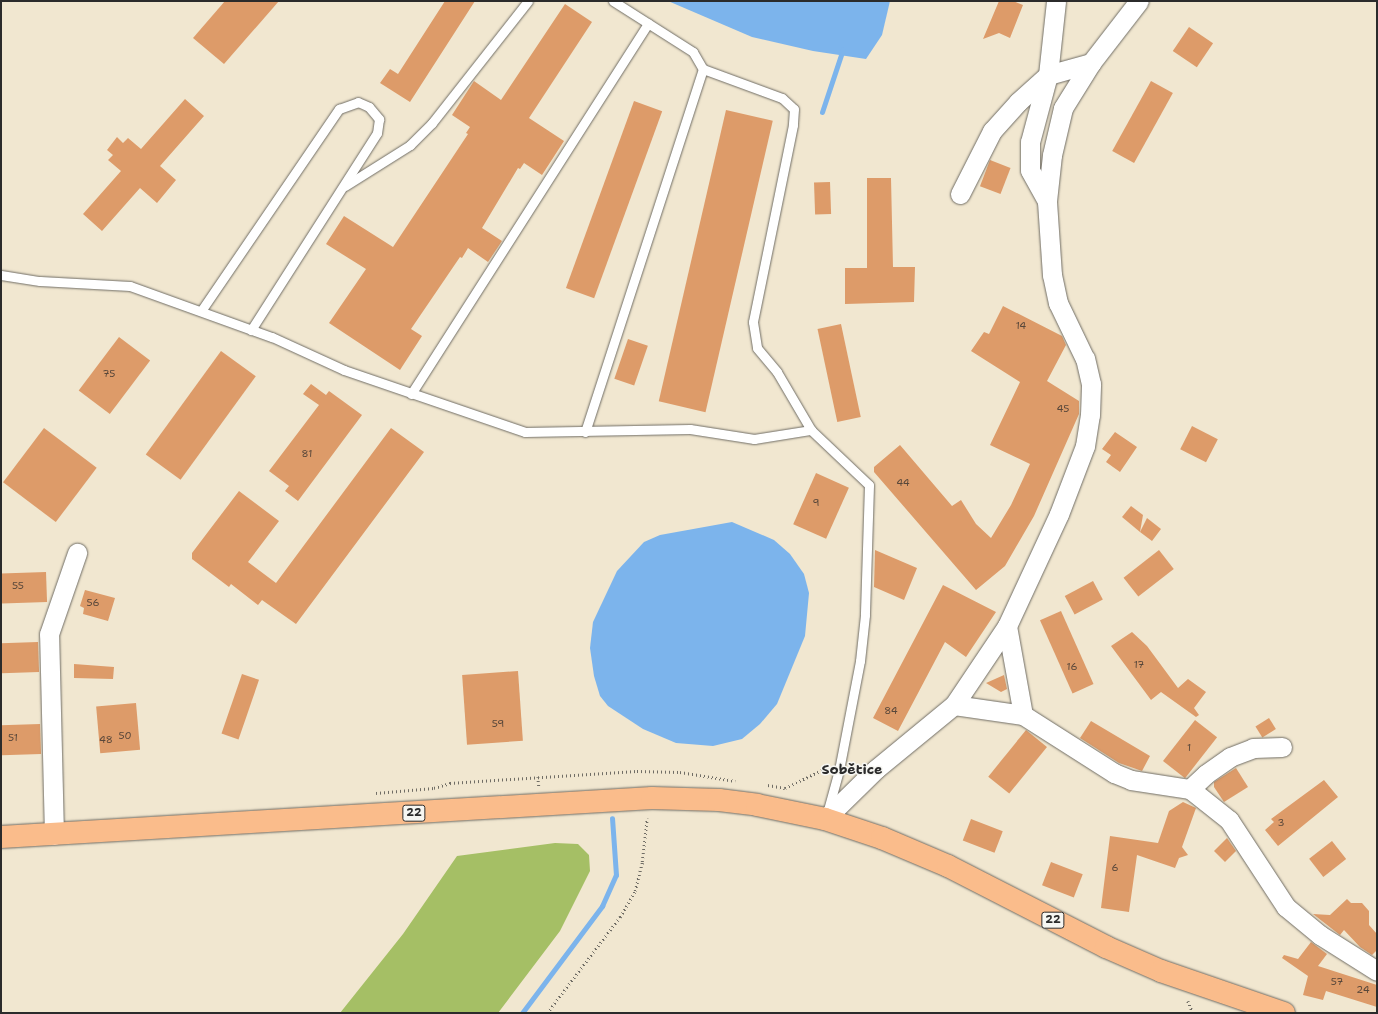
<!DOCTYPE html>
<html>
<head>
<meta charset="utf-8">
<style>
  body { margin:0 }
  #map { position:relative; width:1378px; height:1014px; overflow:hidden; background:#f1e7d0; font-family:"Shantell Sans",sans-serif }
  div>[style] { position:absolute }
  .green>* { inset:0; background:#a5bf65 }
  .water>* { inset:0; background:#7cb4ec }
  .stream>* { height:5px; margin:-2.5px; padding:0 2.5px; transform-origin:2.5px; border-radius:2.5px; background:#7cb4ec }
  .building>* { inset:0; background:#dd9b69; transform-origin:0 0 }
  .path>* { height:2.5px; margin-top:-1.25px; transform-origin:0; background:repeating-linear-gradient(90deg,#706d65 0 1px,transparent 0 4px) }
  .roads { filter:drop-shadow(0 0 1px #706d65) drop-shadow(0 0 1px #706d65) }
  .service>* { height:9px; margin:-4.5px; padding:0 4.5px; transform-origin:4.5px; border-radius:4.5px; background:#fff }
  .minor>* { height:19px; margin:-9.5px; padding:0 9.5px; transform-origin:9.5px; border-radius:9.5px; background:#fff }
  .primary>* { height:22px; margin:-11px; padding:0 11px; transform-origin:11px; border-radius:11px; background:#fabc8b }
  span { translate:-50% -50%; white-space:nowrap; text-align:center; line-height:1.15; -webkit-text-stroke:3px #f6f6f2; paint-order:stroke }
  .number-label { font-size:10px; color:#58473a }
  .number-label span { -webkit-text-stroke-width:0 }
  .shield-label span { padding:1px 3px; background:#f6f6f2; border:1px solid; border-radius:3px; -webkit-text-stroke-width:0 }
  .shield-label { font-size:11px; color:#2b2b2b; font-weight:700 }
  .quarter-label { font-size:14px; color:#2b2b2b; font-weight:700 }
  .frame { position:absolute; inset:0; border:2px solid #2b2b2b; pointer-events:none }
</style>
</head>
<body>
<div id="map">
  <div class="green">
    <div style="clip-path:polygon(555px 843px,578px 844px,589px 855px,590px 871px,560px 931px,498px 1013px,340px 1013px,403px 934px,457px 856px)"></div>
  </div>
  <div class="water">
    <div style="clip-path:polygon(668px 1px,890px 1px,882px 35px,866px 59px,813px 51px,752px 37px)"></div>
    <div style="clip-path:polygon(732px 522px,774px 540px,790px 554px,804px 574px,809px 593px,805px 636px,777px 704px,760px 724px,742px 739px,713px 746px,676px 743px,643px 729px,608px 706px,600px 696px,594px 676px,590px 648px,593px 622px,617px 571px,644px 542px,660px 535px)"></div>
  </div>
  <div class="stream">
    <div style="left:822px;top:112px;width:66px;rotate:-71.6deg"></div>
    <div style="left:522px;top:1013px;width:134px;rotate:-53.2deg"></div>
    <div style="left:602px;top:906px;width:34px;rotate:-66deg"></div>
    <div style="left:616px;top:875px;width:57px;rotate:-94deg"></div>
  </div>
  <div class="building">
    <div style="clip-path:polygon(225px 1px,279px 1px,224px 64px,193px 38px)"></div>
    <div style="clip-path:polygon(445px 1px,475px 1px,410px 102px,380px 83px,390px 69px,398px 74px)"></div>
    <div style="clip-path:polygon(999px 1px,1013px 1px,1023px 5px,1010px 38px,999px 33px,983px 39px)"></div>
    <div style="clip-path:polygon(565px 4px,592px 22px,529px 118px,564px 141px,542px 175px,524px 163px,520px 169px,518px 168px,482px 228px,502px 241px,488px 262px,468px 248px,462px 258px,460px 257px,411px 329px,422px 336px,400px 370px,329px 323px,366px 269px,326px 244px,344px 216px,393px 247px,468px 134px,466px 133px,470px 127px,452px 115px,474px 81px,501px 100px)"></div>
    <div style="left:1189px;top:27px;width:29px;height:29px;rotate:34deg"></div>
    <div style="left:1151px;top:81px;width:25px;height:80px;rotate:29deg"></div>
    <div style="clip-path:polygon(185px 99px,204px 116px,160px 166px,176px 180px,157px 203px,140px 188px,102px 231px,83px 214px,121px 171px,108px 160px,113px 155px,107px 150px,117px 137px,123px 143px,128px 138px,141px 149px)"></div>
    <div style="left:634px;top:101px;width:30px;height:199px;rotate:20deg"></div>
    <div style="left:726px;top:110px;width:48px;height:299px;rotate:13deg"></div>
    <div style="left:990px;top:160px;width:22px;height:28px;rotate:21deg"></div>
    <div style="clip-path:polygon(867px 178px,891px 178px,893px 267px,915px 267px,914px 302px,845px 304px,845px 268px,867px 268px)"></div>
    <div style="left:830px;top:182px;width:32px;height:16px;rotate:88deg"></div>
    <div style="clip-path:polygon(1003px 306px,1062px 336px,1066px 345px,1047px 381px,1079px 401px,1079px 414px,1034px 516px,1005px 566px,976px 590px,874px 472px,874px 467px,900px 445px,952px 506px,961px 500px,976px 524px,991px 538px,1011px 505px,1030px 464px,990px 445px,1020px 382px,971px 351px,984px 332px,989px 334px)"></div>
    <div style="left:841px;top:324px;width:95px;height:24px;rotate:78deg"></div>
    <div style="left:119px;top:337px;width:39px;height:67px;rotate:37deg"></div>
    <div style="left:628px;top:339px;width:21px;height:42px;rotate:19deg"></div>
    <div style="left:221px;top:351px;width:43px;height:128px;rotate:36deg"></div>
    <div style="clip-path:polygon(311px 384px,326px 395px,329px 391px,362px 415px,298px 501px,285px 491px,289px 486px,269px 471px,319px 405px,303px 394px)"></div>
    <div style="left:1192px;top:426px;width:29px;height:26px;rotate:27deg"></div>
    <div style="left:44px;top:428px;width:66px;height:68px;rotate:37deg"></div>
    <div style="clip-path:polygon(391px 428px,424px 452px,296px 624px,262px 600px,258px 605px,231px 584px,229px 587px,192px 559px,192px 553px,239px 491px,279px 521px,248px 562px,276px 583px)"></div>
    <div style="clip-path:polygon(1115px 432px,1137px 447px,1120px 472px,1106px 462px,1111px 455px,1102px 449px)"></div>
    <div style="left:816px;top:473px;width:36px;height:56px;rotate:24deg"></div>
    <div style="clip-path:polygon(1131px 506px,1143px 515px,1140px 532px,1122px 517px)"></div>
    <div style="clip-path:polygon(1147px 518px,1161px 529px,1152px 541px,1140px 532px)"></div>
    <div style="clip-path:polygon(875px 550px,917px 568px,904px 600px,874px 587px)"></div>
    <div style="left:1159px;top:550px;width:24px;height:45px;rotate:52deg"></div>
    <div style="left:46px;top:572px;width:30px;height:45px;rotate:88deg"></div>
    <div style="left:1093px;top:581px;width:21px;height:32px;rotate:62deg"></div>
    <div style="clip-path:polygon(943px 585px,996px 612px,966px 657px,945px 642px,898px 731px,873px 718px)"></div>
    <div style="clip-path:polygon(85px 590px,115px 598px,108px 621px,83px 614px,84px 608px,80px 606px)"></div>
    <div style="left:1061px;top:611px;width:80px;height:23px;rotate:66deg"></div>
    <div style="clip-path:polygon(1132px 632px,1147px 646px,1178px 688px,1188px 679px,1206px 692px,1194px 708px,1199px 715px,1196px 717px,1161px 692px,1151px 700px,1111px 646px)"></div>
    <div style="left:38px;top:642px;width:30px;height:37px;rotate:88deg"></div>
    <div style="clip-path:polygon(74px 664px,114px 667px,113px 679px,74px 678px)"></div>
    <div style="left:518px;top:671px;width:70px;height:56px;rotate:86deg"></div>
    <div style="left:242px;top:674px;width:18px;height:63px;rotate:19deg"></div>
    <div style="clip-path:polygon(1004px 675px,1007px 689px,1001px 692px,986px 683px)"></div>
    <div style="left:136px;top:703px;width:47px;height:40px;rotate:85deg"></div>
    <div style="left:1269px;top:718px;width:13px;height:16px;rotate:58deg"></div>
    <div style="left:1195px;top:720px;width:28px;height:52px;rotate:38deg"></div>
    <div style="clip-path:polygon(1091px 721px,1150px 756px,1142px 771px,1119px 763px,1080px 738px)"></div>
    <div style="left:40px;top:724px;width:30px;height:39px;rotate:88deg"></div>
    <div style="left:1026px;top:730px;width:27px;height:60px;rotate:39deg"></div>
    <div style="clip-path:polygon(1236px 768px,1248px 787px,1224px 802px,1214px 787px,1214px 782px)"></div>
    <div style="clip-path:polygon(1324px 780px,1338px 797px,1278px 846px,1265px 830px,1274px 822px,1271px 819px)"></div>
    <div style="clip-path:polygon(1183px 802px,1196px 808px,1182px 847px,1188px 855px,1179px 858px,1175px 868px,1137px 855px,1129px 912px,1101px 908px,1110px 836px,1158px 843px,1169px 811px)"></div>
    <div style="left:971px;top:819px;width:34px;height:23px;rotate:21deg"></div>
    <div style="clip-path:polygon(1227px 838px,1236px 851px,1225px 862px,1214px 851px)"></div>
    <div style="left:1332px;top:841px;width:23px;height:29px;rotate:52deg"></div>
    <div style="left:1051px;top:862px;width:34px;height:25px;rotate:21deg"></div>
    <div style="clip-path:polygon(1347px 899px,1351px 903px,1362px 903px,1369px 911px,1369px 925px,1377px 934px,1377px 950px,1372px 955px,1360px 947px,1344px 930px,1340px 935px,1313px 914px,1330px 915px)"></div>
    <div style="clip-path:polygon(1311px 942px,1327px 954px,1318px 966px,1377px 985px,1377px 1007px,1326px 991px,1323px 1000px,1303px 995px,1308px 976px,1282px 958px,1284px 955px,1298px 959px)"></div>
  </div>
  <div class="path">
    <div style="left:538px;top:777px;width:10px;rotate:84deg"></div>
    <div style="left:768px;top:785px;width:17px;rotate:10deg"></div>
    <div style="left:785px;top:788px;width:46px;rotate:-26deg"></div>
    <div style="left:376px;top:793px;width:58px;rotate:-4.9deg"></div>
    <div style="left:434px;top:788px;width:17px;rotate:-17deg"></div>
    <div style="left:450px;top:783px;width:187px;rotate:-3.7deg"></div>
    <div style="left:637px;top:771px;width:43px;rotate:1.3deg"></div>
    <div style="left:680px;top:772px;width:56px;rotate:9.3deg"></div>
    <div style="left:1188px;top:1001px;width:13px;rotate:67deg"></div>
    <div style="left:547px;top:1013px;width:121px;rotate:-52.8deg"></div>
    <div style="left:620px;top:917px;width:30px;rotate:-60deg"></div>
    <div style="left:635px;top:891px;width:30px;rotate:-76deg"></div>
    <div style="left:642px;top:862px;width:44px;rotate:-83.5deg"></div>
  </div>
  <div class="roads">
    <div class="service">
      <div style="left:613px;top:1px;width:95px;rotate:32.5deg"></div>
      <div style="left:693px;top:52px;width:20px;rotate:60deg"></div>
      <div style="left:703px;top:69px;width:84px;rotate:20.2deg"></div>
      <div style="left:782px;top:98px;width:16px;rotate:43deg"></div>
      <div style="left:794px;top:109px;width:16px;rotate:94deg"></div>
      <div style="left:793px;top:125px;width:201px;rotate:101.5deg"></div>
      <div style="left:753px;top:322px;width:26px;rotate:81deg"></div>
      <div style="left:757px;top:348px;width:31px;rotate:50deg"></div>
      <div style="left:777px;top:372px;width:67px;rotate:59.6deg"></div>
      <div style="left:345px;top:186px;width:77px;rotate:-32.2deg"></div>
      <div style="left:410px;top:145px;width:31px;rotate:-45deg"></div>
      <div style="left:432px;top:123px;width:155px;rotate:-51.8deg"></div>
      <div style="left:1px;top:275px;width:39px;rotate:9deg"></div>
      <div style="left:40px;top:281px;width:90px;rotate:3.2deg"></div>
      <div style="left:130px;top:286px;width:151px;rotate:19.8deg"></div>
      <div style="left:272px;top:337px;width:79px;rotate:24.6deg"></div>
      <div style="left:344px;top:370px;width:191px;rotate:18.9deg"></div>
      <div style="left:525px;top:432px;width:165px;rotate:-1deg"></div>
      <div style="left:690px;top:429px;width:65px;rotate:8.9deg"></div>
      <div style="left:754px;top:439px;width:58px;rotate:-9deg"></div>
      <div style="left:811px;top:430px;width:80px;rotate:43.5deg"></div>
      <div style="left:869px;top:485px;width:130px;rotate:91.8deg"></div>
      <div style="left:865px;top:615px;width:46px;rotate:96.2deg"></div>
      <div style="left:860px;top:661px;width:111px;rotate:100.9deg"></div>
      <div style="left:839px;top:770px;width:41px;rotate:105.4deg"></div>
      <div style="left:201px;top:311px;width:245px;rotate:-55.7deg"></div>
      <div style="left:339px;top:109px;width:20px;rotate:-20deg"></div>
      <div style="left:358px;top:102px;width:12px;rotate:24deg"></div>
      <div style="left:369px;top:107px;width:16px;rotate:50deg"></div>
      <div style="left:379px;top:119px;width:14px;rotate:98deg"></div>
      <div style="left:377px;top:133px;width:234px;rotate:122.6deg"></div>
      <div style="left:411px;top:394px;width:440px;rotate:-57.4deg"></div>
      <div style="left:585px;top:432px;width:382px;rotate:-72deg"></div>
    </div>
    <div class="minor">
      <div style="left:960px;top:194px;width:71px;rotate:-63.1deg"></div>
      <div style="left:992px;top:131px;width:39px;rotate:-48deg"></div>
      <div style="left:1018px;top:102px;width:40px;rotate:-42deg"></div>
      <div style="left:1048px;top:75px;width:45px;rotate:-15.6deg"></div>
      <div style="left:1047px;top:201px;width:35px;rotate:-119deg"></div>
      <div style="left:1030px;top:170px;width:28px;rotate:-90deg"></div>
      <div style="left:1030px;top:142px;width:69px;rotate:-75deg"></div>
      <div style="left:1048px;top:75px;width:74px;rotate:-83.8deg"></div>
      <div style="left:1007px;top:626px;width:90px;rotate:79.8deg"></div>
      <div style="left:954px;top:705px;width:70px;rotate:8.2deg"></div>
      <div style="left:1023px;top:715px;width:108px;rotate:32.5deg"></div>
      <div style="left:1114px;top:773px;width:18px;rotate:22deg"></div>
      <div style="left:1131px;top:780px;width:60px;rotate:8.7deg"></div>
      <div style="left:1190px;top:789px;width:50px;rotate:38.5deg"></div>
      <div style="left:1229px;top:820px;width:104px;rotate:56.8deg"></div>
      <div style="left:1286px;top:907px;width:44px;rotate:39.5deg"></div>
      <div style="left:1320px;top:935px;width:67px;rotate:32.3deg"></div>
      <div style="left:1190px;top:789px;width:22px;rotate:-43deg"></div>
      <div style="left:1206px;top:774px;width:29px;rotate:-35deg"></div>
      <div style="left:1230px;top:757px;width:25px;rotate:-21deg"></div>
      <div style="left:1253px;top:748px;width:29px;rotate:-2deg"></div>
      <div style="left:825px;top:819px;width:71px;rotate:-44.4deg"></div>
      <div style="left:876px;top:769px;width:101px;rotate:-39.4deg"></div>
      <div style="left:954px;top:705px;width:95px;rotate:-56.1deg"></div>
      <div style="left:1007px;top:626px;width:123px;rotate:-65.1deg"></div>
      <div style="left:1059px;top:514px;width:73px;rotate:-69.1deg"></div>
      <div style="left:1085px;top:446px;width:31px;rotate:-81deg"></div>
      <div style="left:1090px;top:415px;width:31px;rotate:-88deg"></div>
      <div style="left:1091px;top:384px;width:26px;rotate:-103deg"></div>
      <div style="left:1085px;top:359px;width:62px;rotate:-115.7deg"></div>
      <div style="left:1058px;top:303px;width:29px;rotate:-102deg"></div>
      <div style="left:1052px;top:275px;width:74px;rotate:-93.9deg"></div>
      <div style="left:1047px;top:201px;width:46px;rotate:-83.8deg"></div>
      <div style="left:1052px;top:155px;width:48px;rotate:-76.8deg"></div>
      <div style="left:1063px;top:108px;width:53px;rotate:-58.1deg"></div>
      <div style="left:1091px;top:63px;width:78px;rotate:-52.3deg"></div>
      <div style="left:54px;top:835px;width:201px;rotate:-91.4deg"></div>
      <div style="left:49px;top:634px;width:86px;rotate:-70.9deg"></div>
    </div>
    <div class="primary">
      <div style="left:1px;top:837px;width:652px;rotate:-3.43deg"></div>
      <div style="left:652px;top:798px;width:67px;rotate:1.7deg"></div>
      <div style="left:719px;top:800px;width:38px;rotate:7deg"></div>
      <div style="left:757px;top:805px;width:69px;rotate:11.6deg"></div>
      <div style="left:825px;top:819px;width:60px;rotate:18.4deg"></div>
      <div style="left:882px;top:838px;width:72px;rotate:23deg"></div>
      <div style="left:948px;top:866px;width:178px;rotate:27.1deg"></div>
      <div style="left:1106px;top:947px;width:60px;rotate:23.6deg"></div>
      <div style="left:1161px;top:971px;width:130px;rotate:18.9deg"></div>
    </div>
  </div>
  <div class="number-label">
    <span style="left:1021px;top:326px">14</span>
    <span style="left:109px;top:374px">75</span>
    <span style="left:1063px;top:409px">45</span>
    <span style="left:307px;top:454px">81</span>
    <span style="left:903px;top:483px">44</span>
    <span style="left:816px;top:503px">9</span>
    <span style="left:18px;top:586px">55</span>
    <span style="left:93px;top:603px">56</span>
    <span style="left:1139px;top:665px">17</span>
    <span style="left:1072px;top:667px">16</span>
    <span style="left:891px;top:711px">84</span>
    <span style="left:498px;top:724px">59</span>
    <span style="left:125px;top:736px">50</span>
    <span style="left:13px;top:738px">51</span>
    <span style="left:106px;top:740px">48</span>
    <span style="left:1189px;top:748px">1</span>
    <span style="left:1281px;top:823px">3</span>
    <span style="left:1115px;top:868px">6</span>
    <span style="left:1337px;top:982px">57</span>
    <span style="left:1363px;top:990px">24</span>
  </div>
  <div class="shield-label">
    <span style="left:414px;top:813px">22</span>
    <span style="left:1053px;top:920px">22</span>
  </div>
  <div class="quarter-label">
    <span style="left:852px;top:769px">Sobětice</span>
  </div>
  <div class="frame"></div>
</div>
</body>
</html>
